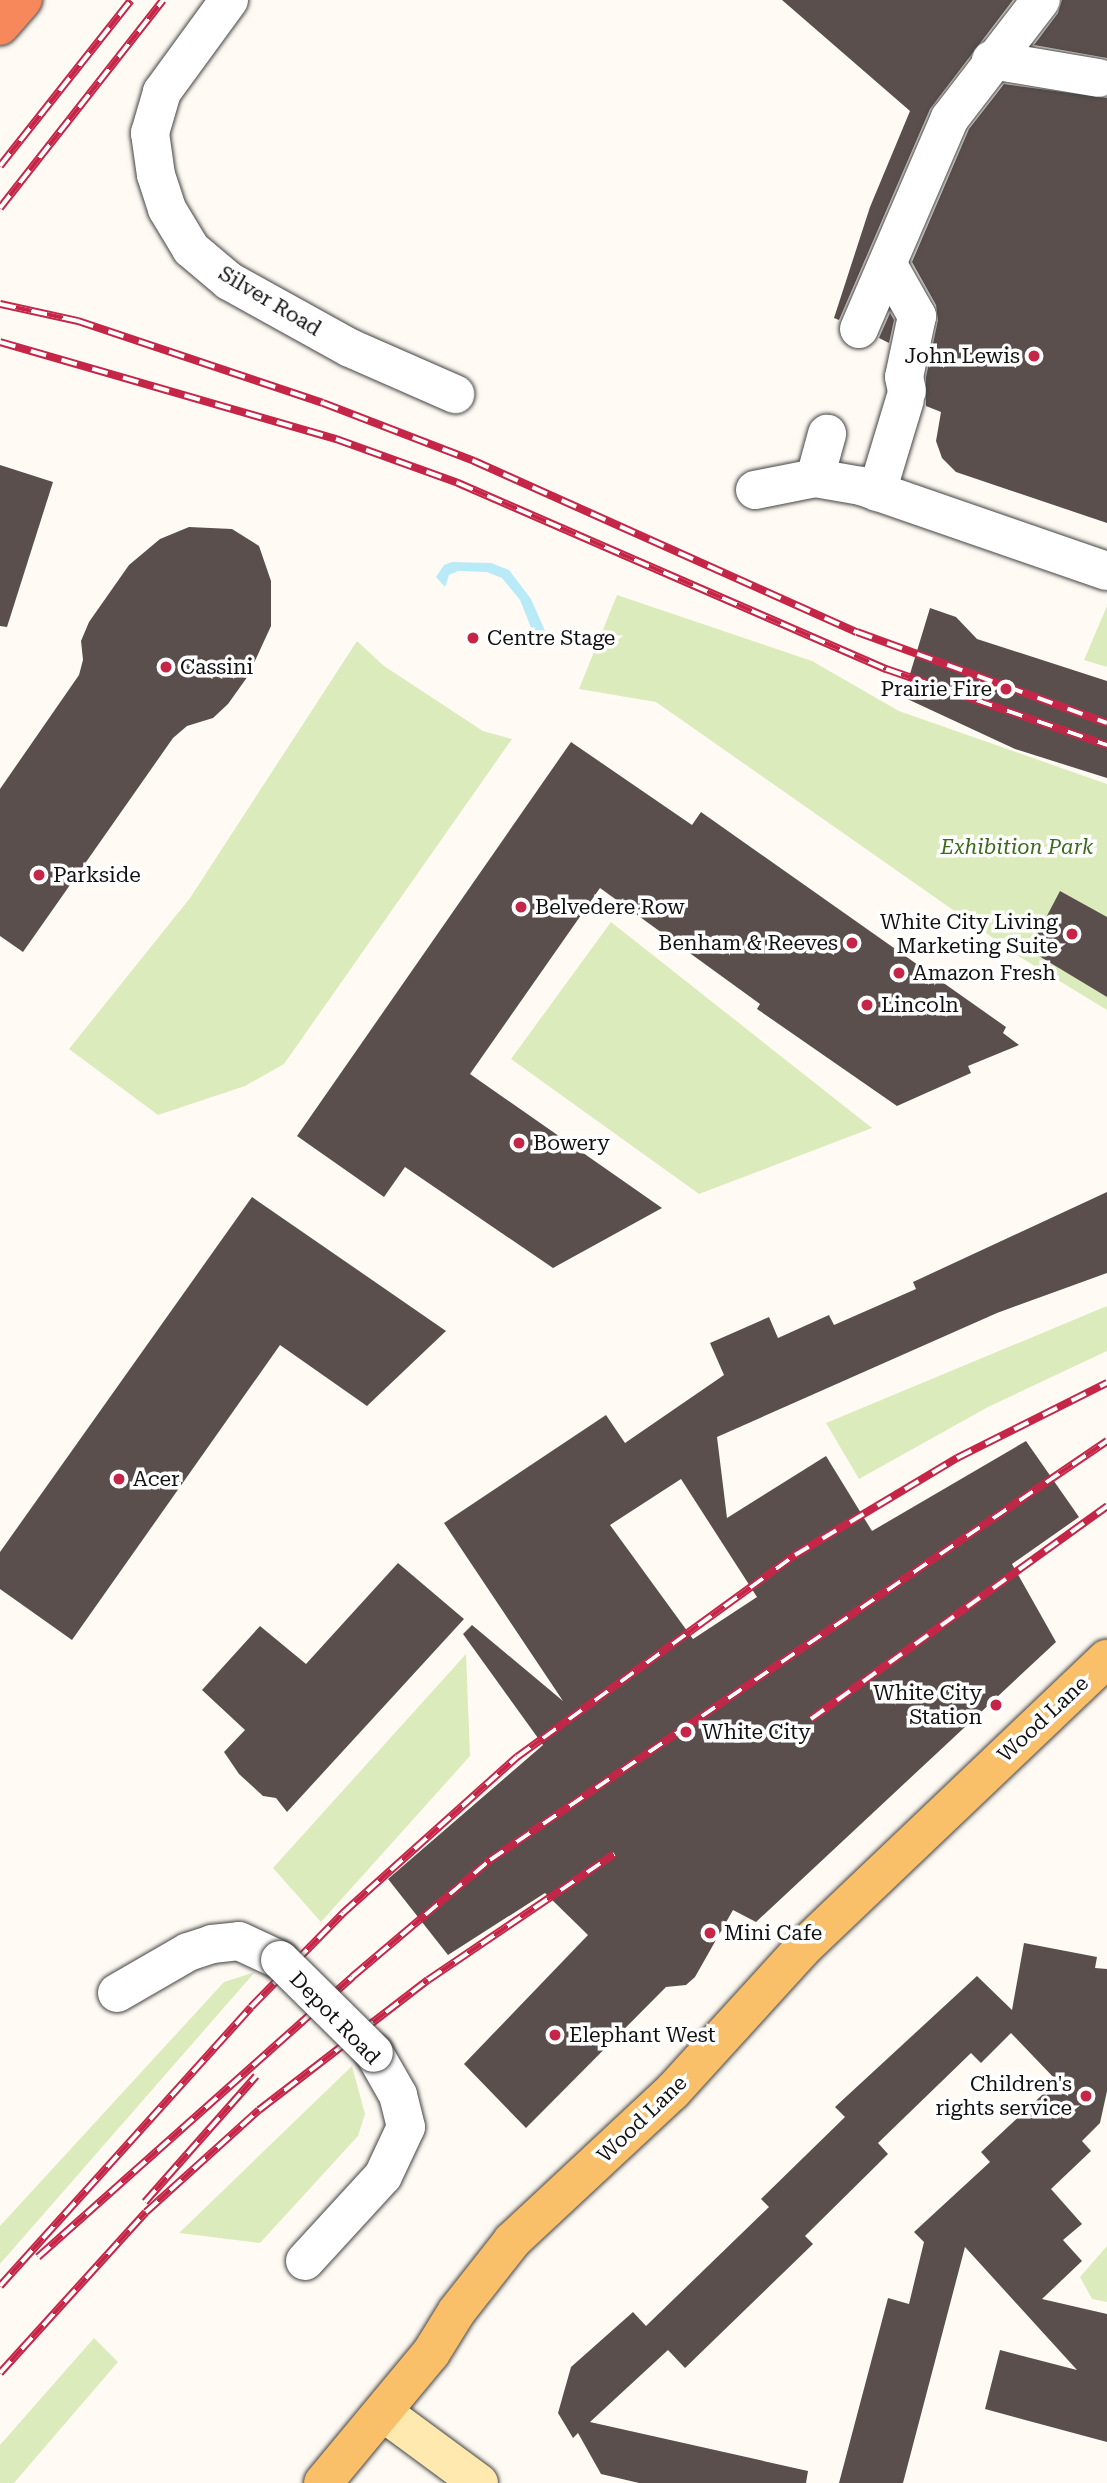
<!DOCTYPE html>
<html>
<head>
<meta charset="utf-8">
<style>
  body { margin:0 }
  #map { position:relative; width:1107px; height:2483px; overflow:hidden; background:#fffbf4; font-family:"Roboto Serif",serif }
  div>[style] { position:absolute }
  .green>* { inset:0; background:#dcebbc }
  .water>* { inset:0; background:#b8eaf7 }
  .building>* { inset:0; background:#5a4f4d }
  .roads { filter:drop-shadow(0 0 2px #444) drop-shadow(0 0 2px #444) }
  .street>* { height:38px; margin:-19px; padding:0 19px; transform-origin:19px; border-radius:19px; background:#fff }
  .secondary>* { height:38px; margin:-19px; padding:0 19px; transform-origin:19px; border-radius:19px; background:#ffe9af }
  .primary>* { height:38px; margin:-19px; padding:0 19px; transform-origin:19px; border-radius:19px; background:#fabf69 }
  .highway>* { height:38px; margin:-19px; padding:0 19px; transform-origin:19px; border-radius:19px; background:#f6885b }
  .rail>* { height:8px; margin-top:-4px; transform-origin:0; background:repeating-linear-gradient(90deg,#fff 0 16px,#c52547 0 32px); box-sizing:border-box; border-block:2px solid #c52547 }
  .bridges { filter:drop-shadow(0 0 2px #444) drop-shadow(0 0 2px #444) }
  .street-bridge>* { height:38px; margin:-19px; padding:0 19px; transform-origin:19px; border-radius:19px; background:#fff }
  .dots>* { width:19px; height:19px; translate:-50% -50%; box-sizing:border-box; border:4px solid #fff; border-radius:50% }
  span { translate:-50% -50%; white-space:nowrap; text-align:center; line-height:1.15; -webkit-text-stroke:7px #fff; paint-order:stroke }
  .street-label { font-size:21px; color:#111 }
  .poi-label { font-size:21px; color:#111 }
  .right { translate:-100% -50%; text-align:right }
  .left { translate:0 -50%; text-align:left }
  .park-label { font-size:21px; color:#3b6b1e; font-style:italic }
</style>
</head>
<body>
<div id="map">
  <div class="green">
    <div style="clip-path:polygon(617px 595px,812px 661px,899px 711px,1107px 784px,1107px 1010px,1020px 957px,656px 702px,579px 689px)"></div>
    <div style="clip-path:polygon(1107px 606px,1107px 667px,1084px 660px)"></div>
    <div style="clip-path:polygon(357px 641px,384px 666px,483px 731px,512px 739px,284px 1064px,245px 1086px,158px 1115px,69px 1049px,190px 898px)"></div>
    <div style="clip-path:polygon(611px 922px,872px 1128px,699px 1194px,511px 1059px)"></div>
    <div style="clip-path:polygon(1107px 1306px,1107px 1351px,988px 1407px,859px 1479px,826px 1423px)"></div>
    <div style="clip-path:polygon(466px 1654px,470px 1756px,321px 1922px,273px 1868px)"></div>
    <div style="clip-path:polygon(255px 1972px,0 2264px,0 2226px,224px 1982px)"></div>
    <div style="clip-path:polygon(352px 2066px,365px 2114px,358px 2136px,260px 2243px,179px 2233px)"></div>
    <div style="clip-path:polygon(1107px 2246px,1107px 2302px,1092px 2299px,1080px 2277px)"></div>
    <div style="clip-path:polygon(94px 2338px,118px 2362px,14px 2483px,0 2483px,0 2445px)"></div>
  </div>
  <div class="water">
    <div style="clip-path:polygon(452px 562px,491px 563px,509px 570px,531px 599px,545px 631px,534px 635px,520px 600px,502px 578px,487px 572px,458px 571px,449px 575px,445px 587px,436px 577px,444px 565px)"></div>
  </div>
  <div class="building">
    <div style="clip-path:polygon(782px 0,1013px 0,930px 109px,839px 320px,834px 318px,870px 207px,910px 111px)"></div>
    <div style="clip-path:polygon(1062px 0,1107px 0,1107px 58px,1034px 45px,1058px 13px)"></div>
    <div style="clip-path:polygon(1004px 84px,1107px 98px,1107px 523px,956px 472px,942px 458px,936px 441px,941px 412px,926px 406px,926px 377px,938px 320px,936px 305px,912px 262px,969px 129px)"></div>
    <div style="clip-path:polygon(890px 313px,894px 320px,889px 343px,879px 338px)"></div>
    <div style="clip-path:polygon(0 465px,53px 482px,7px 627px,0 626px)"></div>
    <div style="clip-path:polygon(189px 527px,232px 529px,259px 546px,271px 581px,271px 626px,248px 676px,228px 704px,213px 718px,187px 726px,173px 738px,23px 952px,0 936px,0 789px,79px 675px,83px 660px,81px 641px,89px 622px,129px 565px,160px 539px)"></div>
    <div style="clip-path:polygon(930px 608px,956px 617px,977px 639px,1107px 681px,1107px 778px,1015px 749px,903px 697px)"></div>
    <div style="clip-path:polygon(571px 742px,692px 825px,701px 812px,1006px 1027px,1003px 1033px,1019px 1045px,968px 1066px,971px 1073px,897px 1106px,757px 1009px,760px 1004px,600px 888px,470px 1074px,662px 1208px,553px 1268px,405px 1167px,384px 1197px,297px 1136px)"></div>
    <div style="clip-path:polygon(1060px 891px,1107px 917px,1107px 997px,1029px 950px)"></div>
    <div style="clip-path:polygon(evenodd,1107px 1192px,1107px 1273px,997px 1313px,717px 1437px,727px 1518px,826px 1456px,872px 1531px,1026px 1441px,1079px 1517px,1012px 1564px,1056px 1642px,756px 1922px,733px 1910px,695px 1977px,686px 1985px,666px 1987px,526px 2128px,464px 2064px,588px 1935px,545px 1893px,448px 1955px,388px 1879px,543px 1745px,463px 1634px,472px 1625px,563px 1701px,444px 1523px,606px 1415px,625px 1443px,724px 1375px,710px 1343px,769px 1317px,778px 1338px,829px 1315px,834px 1325px,916px 1289px,913px 1282px,1107px 1192px,681px 1479px,757px 1597px,693px 1639px,610px 1525px,681px 1479px)"></div>
    <div style="clip-path:polygon(252px 1197px,446px 1331px,367px 1406px,280px 1345px,72px 1640px,0 1589px,0 1552px)"></div>
    <div style="clip-path:polygon(398px 1563px,464px 1619px,287px 1812px,276px 1798px,263px 1796px,239px 1774px,224px 1752px,245px 1730px,202px 1690px,260px 1626px,306px 1664px)"></div>
    <div style="clip-path:polygon(1024px 1943px,1097px 1957px,1095px 1968px,1107px 1969px,1107px 2091px,1100px 2123px,1082px 2141px,1091px 2151px,1051px 2189px,1082px 2224px,1063px 2240px,1082px 2261px,1042px 2299px,1107px 2314px,1107px 2442px,985px 2409px,1000px 2350px,1077px 2370px,965px 2247px,903px 2483px,839px 2483px,888px 2298px,909px 2304px,924px 2242px,914px 2232px,990px 2162px,981px 2152px,1057px 2081px,1011px 2033px,981px 2063px,971px 2053px,878px 2143px,888px 2154px,805px 2236px,813px 2244px,685px 2368px,668px 2350px,590px 2422px,808px 2471px,806px 2483px,639px 2483px,601px 2474px,578px 2433px,573px 2438px,558px 2413px,571px 2367px,633px 2312px,646px 2326px,769px 2207px,761px 2199px,845px 2117px,835px 2107px,977px 1976px,1012px 2010px)"></div>
  </div>
  <div class="roads">
    <div class="street">
      <div style="left:229px;top:0;width:114px;rotate:126.1deg"></div>
      <div style="left:162px;top:92px;width:43px;rotate:106.3deg"></div>
      <div style="left:150px;top:133px;width:42px;rotate:81.9deg"></div>
      <div style="left:156px;top:175px;width:36px;rotate:72deg"></div>
      <div style="left:167px;top:209px;width:47px;rotate:59deg"></div>
      <div style="left:191px;top:249px;width:50px;rotate:40.1deg"></div>
      <div style="left:229px;top:281px;width:138px;rotate:29deg"></div>
      <div style="left:350px;top:348px;width:115px;rotate:23.7deg"></div>
      <div style="left:991px;top:60px;width:109px;rotate:9.5deg"></div>
      <div style="left:888px;top:265px;width:59px;rotate:60.4deg"></div>
      <div style="left:917px;top:316px;width:62px;rotate:102deg"></div>
      <div style="left:904px;top:377px;width:14px;rotate:78deg"></div>
      <div style="left:859px;top:329px;width:230px;rotate:-66.7deg"></div>
      <div style="left:950px;top:118px;width:149px;rotate:-52.4deg"></div>
      <div style="left:815px;top:478px;width:46px;rotate:-74.7deg"></div>
      <div style="left:755px;top:490px;width:61px;rotate:-11.3deg"></div>
      <div style="left:815px;top:478px;width:47px;rotate:9.9deg"></div>
      <div style="left:861px;top:486px;width:260px;rotate:19.1deg"></div>
      <div style="left:877px;top:492px;width:97px;rotate:-73.2deg"></div>
      <div style="left:117px;top:1993px;width:82px;rotate:-30deg"></div>
      <div style="left:188px;top:1952px;width:25px;rotate:-18deg"></div>
      <div style="left:212px;top:1944px;width:27px;rotate:-6deg"></div>
      <div style="left:239px;top:1941px;width:45px;rotate:24.9deg"></div>
      <div style="left:305px;top:2261px;width:115px;rotate:-47.5deg"></div>
      <div style="left:383px;top:2176px;width:54px;rotate:-64.9deg"></div>
      <div style="left:406px;top:2127px;width:33px;rotate:-104deg"></div>
      <div style="left:398px;top:2095px;width:48px;rotate:-119.7deg"></div>
    </div>
    <div class="secondary">
      <div style="left:384px;top:2413px;width:118px;rotate:36.4deg"></div>
    </div>
    <div class="primary">
      <div style="left:323px;top:2483px;width:169px;rotate:-50.3deg"></div>
      <div style="left:431px;top:2353px;width:49px;rotate:-58.2deg"></div>
      <div style="left:457px;top:2311px;width:89px;rotate:-51.8deg"></div>
      <div style="left:512px;top:2241px;width:219px;rotate:-43deg"></div>
      <div style="left:672px;top:2092px;width:193px;rotate:-47.7deg"></div>
      <div style="left:802px;top:1949px;width:421px;rotate:-43.6deg"></div>
    </div>
    <div class="highway">
      <div style="left:0;top:26px;width:35px;rotate:-49deg"></div>
    </div>
  </div>
  <div class="rail">
    <div style="left:0;top:166px;width:211px;rotate:-51.7deg"></div>
    <div style="left:0;top:208px;width:264px;rotate:-51.9deg"></div>
    <div style="left:0;top:304px;width:80px;rotate:12.3deg"></div>
    <div style="left:78px;top:321px;width:258px;rotate:18.5deg"></div>
    <div style="left:323px;top:403px;width:162px;rotate:21deg"></div>
    <div style="left:474px;top:461px;width:419px;rotate:24.1deg"></div>
    <div style="left:857px;top:632px;width:266px;rotate:20deg"></div>
    <div style="left:0;top:342px;width:350px;rotate:16.1deg"></div>
    <div style="left:336px;top:439px;width:130px;rotate:19.8deg"></div>
    <div style="left:458px;top:483px;width:467px;rotate:23.5deg"></div>
    <div style="left:886px;top:669px;width:234px;rotate:19deg"></div>
    <div style="left:811px;top:1719px;width:365px;rotate:-35.7deg"></div>
    <div style="left:145px;top:2202px;width:168px;rotate:-48.6deg"></div>
    <div style="left:38px;top:2257px;width:421px;rotate:-41.7deg"></div>
    <div style="left:352px;top:1977px;width:181px;rotate:-40.3deg"></div>
    <div style="left:490px;top:1860px;width:746px;rotate:-34.18deg"></div>
    <div style="left:0;top:2286px;width:375px;rotate:-48deg"></div>
    <div style="left:251px;top:2007px;width:132px;rotate:-45.6deg"></div>
    <div style="left:343px;top:1913px;width:234px;rotate:-41.9deg"></div>
    <div style="left:517px;top:1757px;width:344px;rotate:-36deg"></div>
    <div style="left:795px;top:1555px;width:189px;rotate:-30.9deg"></div>
    <div style="left:957px;top:1458px;width:168px;rotate:-26.6deg"></div>
    <div style="left:0;top:2373px;width:217px;rotate:-47.8deg"></div>
    <div style="left:146px;top:2212px;width:152px;rotate:-42.1deg"></div>
    <div style="left:259px;top:2110px;width:213px;rotate:-37.6deg"></div>
    <div style="left:428px;top:1980px;width:225px;rotate:-34.1deg"></div>
  </div>
  <div class="bridges">
    <div class="street-bridge">
      <div style="left:280px;top:1960px;width:132px;rotate:44.7deg"></div>
    </div>
  </div>
  <div class="dots">
    <div style="left:1034px;top:356px;background:#c52547"></div>
    <div style="left:473px;top:638px;background:#c52547"></div>
    <div style="left:166px;top:667px;background:#c52547"></div>
    <div style="left:1006px;top:689px;background:#c52547"></div>
    <div style="left:39px;top:875px;background:#c52547"></div>
    <div style="left:521px;top:907px;background:#c52547"></div>
    <div style="left:1072px;top:934px;background:#c52547"></div>
    <div style="left:852px;top:943px;background:#c52547"></div>
    <div style="left:899px;top:973px;background:#c52547"></div>
    <div style="left:867px;top:1005px;background:#c52547"></div>
    <div style="left:519px;top:1143px;background:#c52547"></div>
    <div style="left:119px;top:1479px;background:#c52547"></div>
    <div style="left:996px;top:1705px;background:#c52547"></div>
    <div style="left:686px;top:1732px;background:#c52547"></div>
    <div style="left:710px;top:1933px;background:#c52547"></div>
    <div style="left:555px;top:2035px;background:#c52547"></div>
    <div style="left:1086px;top:2096px;background:#c52547"></div>
  </div>
  <div class="street-label">
    <span style="left:270px;top:301px;rotate:31deg">Silver Road</span>
    <span style="left:1043px;top:1719px;rotate:-43deg">Wood Lane</span>
    <span style="left:335px;top:2018px;rotate:46deg">Depot Road</span>
    <span style="left:642px;top:2119px;rotate:-44deg">Wood Lane</span>
  </div>
  <div class="poi-label">
    <span class="right" style="left:1020px;top:356px">John Lewis</span>
    <span class="left" style="left:487px;top:638px">Centre Stage</span>
    <span class="left" style="left:180px;top:667px">Cassini</span>
    <span class="right" style="left:992px;top:689px">Prairie Fire</span>
    <span class="left" style="left:53px;top:875px">Parkside</span>
    <span class="left" style="left:535px;top:907px">Belvedere Row</span>
    <span class="right" style="left:1058px;top:934px">White City Living<br>Marketing Suite</span>
    <span class="right" style="left:838px;top:943px">Benham &amp; Reeves</span>
    <span class="left" style="left:913px;top:973px">Amazon Fresh</span>
    <span class="left" style="left:881px;top:1005px">Lincoln</span>
    <span class="left" style="left:533px;top:1143px">Bowery</span>
    <span class="left" style="left:133px;top:1479px">Acer</span>
    <span class="right" style="left:982px;top:1705px">White City<br>Station</span>
    <span class="left" style="left:702px;top:1732px">White City</span>
    <span class="left" style="left:724px;top:1933px">Mini Cafe</span>
    <span class="left" style="left:569px;top:2035px">Elephant West</span>
    <span class="right" style="left:1072px;top:2096px">Children's<br>rights service</span>
  </div>
  <div class="park-label">
    <span style="left:1017px;top:847px">Exhibition Park</span>
  </div>
</div>
</body>
</html>
